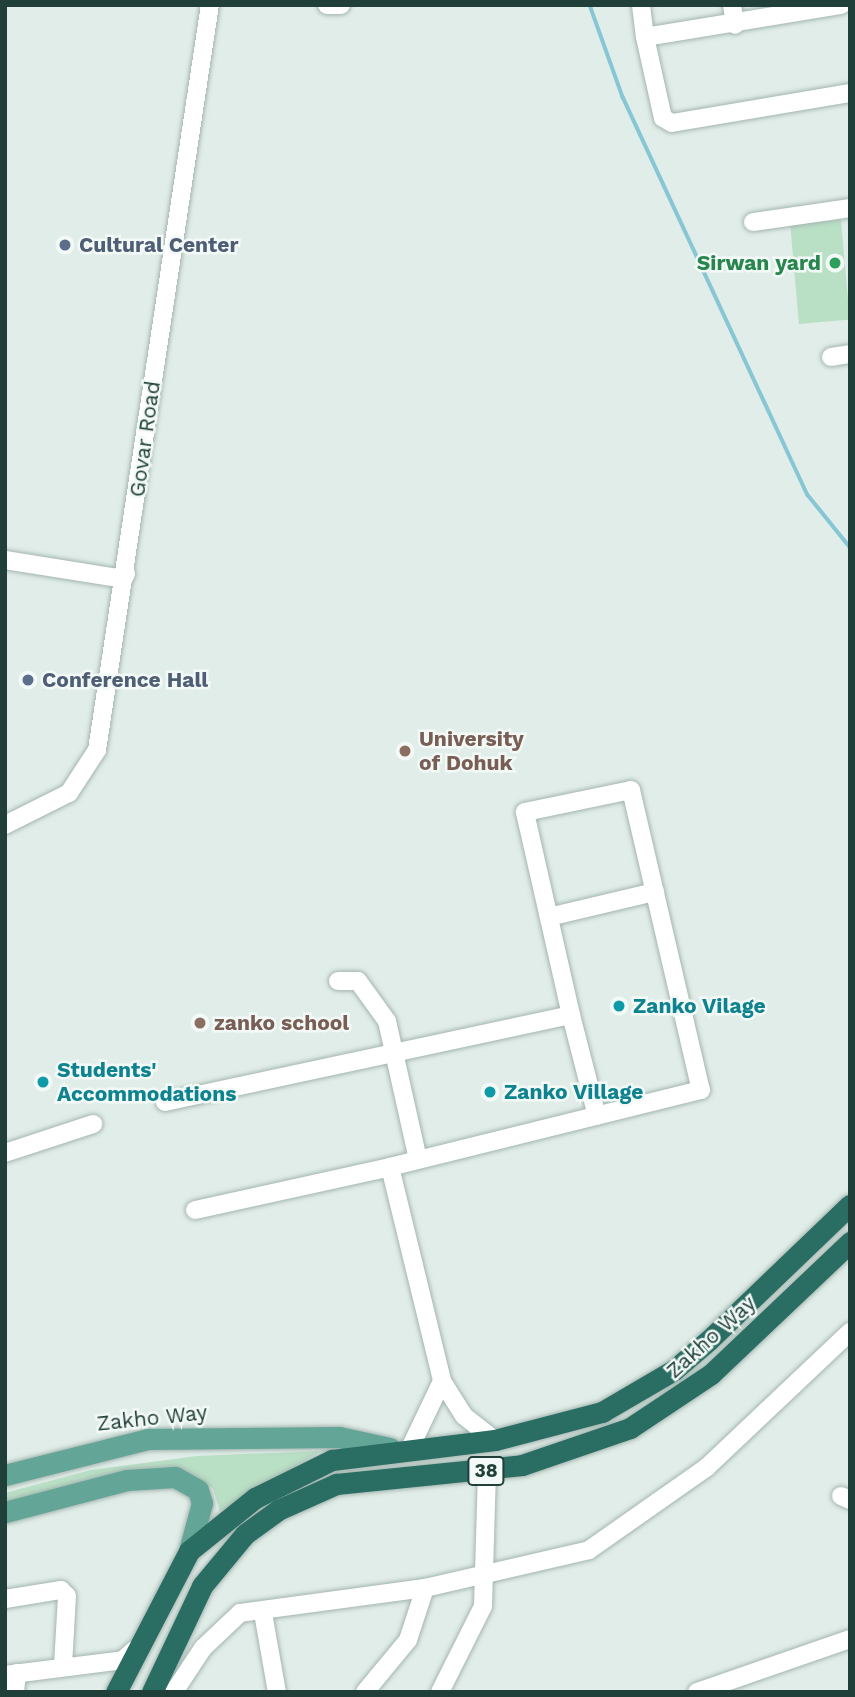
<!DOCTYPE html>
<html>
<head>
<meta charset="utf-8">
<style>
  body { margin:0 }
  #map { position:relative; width:855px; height:1697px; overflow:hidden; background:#e1ede8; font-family:"Work Sans",sans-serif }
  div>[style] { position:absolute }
  .green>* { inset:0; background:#b9dfc5; transform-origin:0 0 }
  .stream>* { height:3.5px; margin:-1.75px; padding:0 1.75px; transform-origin:1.75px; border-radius:1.75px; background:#86c6d5 }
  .roads { filter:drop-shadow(0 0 2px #a3b5b0) drop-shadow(0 0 2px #a3b5b0) }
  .minor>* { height:18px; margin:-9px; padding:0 9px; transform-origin:9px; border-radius:9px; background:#fff }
  .major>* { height:21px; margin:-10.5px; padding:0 10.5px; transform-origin:10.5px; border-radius:10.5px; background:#63a597 }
  .highway>* { height:21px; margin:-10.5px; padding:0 10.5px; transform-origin:10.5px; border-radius:10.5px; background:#2a6d62 }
  .dots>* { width:19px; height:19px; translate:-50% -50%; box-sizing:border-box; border:4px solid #f2f9f6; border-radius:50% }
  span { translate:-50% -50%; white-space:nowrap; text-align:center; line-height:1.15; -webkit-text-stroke:5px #f2f9f6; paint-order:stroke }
  .shield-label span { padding:2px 5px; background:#f2f9f6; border:2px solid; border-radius:5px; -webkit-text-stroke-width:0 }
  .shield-label { font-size:19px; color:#203f38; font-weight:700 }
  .service-label { font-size:21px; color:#4e5e75; font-weight:700 }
  .left { translate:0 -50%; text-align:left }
  .leisure-label { font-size:21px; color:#27864d; font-weight:700 }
  .right { translate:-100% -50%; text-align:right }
  .street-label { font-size:21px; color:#203f38 }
  .education-label { font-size:21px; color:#785e54; font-weight:700 }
  .culture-label { font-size:21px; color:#0d838f; font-weight:700 }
  .frame { position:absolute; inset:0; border:7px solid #203f38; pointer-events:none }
</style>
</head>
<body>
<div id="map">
  <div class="green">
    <div style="left:841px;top:220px;width:100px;height:51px;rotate:85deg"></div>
    <div style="clip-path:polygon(321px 1451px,220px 1511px,213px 1489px,186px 1471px,5px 1506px,5px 1493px,91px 1470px,197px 1456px)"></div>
  </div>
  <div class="stream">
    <div style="left:590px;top:5px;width:98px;rotate:70.3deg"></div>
    <div style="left:623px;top:97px;width:439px;rotate:65.1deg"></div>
    <div style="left:808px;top:495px;width:67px;rotate:51.1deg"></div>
  </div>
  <div class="roads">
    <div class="minor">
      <div style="left:327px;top:5px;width:14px"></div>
      <div style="left:641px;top:5px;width:32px;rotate:83deg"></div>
      <div style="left:645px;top:37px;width:199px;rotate:-9.3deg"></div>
      <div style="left:732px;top:5px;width:20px;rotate:81deg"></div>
      <div style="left:645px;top:37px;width:83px;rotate:77.5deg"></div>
      <div style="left:663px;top:118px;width:10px;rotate:29deg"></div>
      <div style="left:672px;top:123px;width:181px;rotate:-9.6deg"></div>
      <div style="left:753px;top:222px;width:98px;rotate:-8.2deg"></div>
      <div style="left:831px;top:357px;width:19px;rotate:-9deg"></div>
      <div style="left:5px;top:560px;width:120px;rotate:9.1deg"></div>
      <div style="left:123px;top:579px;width:6px;rotate:-59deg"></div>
      <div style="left:5px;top:825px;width:72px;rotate:-26.6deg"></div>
      <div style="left:69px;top:793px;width:51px;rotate:-56.9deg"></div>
      <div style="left:97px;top:750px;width:754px;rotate:-81.38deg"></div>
      <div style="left:549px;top:917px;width:109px;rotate:-13.3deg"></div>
      <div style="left:338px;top:981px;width:20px"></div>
      <div style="left:358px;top:981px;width:49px;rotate:54.1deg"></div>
      <div style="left:387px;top:1021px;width:142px;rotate:77.4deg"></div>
      <div style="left:571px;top:1015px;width:104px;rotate:75.6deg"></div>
      <div style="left:165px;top:1102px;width:415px;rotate:-12.1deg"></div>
      <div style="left:571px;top:1015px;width:208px;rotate:-102.8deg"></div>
      <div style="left:525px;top:812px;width:108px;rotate:-11.7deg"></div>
      <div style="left:631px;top:790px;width:308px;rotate:76.9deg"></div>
      <div style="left:701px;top:1090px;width:320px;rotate:166.1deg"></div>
      <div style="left:390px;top:1167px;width:220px;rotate:76.3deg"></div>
      <div style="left:442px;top:1381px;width:41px;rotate:57.8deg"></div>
      <div style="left:464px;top:1416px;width:39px;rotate:38deg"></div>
      <div style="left:5px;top:1153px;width:93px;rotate:-18.2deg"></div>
      <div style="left:195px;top:1210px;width:200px;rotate:-12.4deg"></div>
      <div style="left:411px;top:1446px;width:72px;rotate:-64.5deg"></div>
      <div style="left:841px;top:1496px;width:10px;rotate:24deg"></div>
      <div style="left:5px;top:1599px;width:57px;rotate:-9.1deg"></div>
      <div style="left:61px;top:1590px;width:8px;rotate:45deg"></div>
      <div style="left:67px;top:1596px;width:69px;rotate:93.3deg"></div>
      <div style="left:263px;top:1613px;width:80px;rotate:80deg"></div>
      <div style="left:5px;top:1675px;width:119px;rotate:-7.2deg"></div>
      <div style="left:123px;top:1660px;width:15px;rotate:-42deg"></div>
      <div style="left:15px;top:1692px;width:19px;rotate:-84deg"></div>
      <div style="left:174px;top:1692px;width:53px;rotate:-56.6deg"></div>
      <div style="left:203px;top:1648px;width:51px;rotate:-43.4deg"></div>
      <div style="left:240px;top:1613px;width:187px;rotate:-7.7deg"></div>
      <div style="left:425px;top:1588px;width:168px;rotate:-13deg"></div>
      <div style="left:589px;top:1550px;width:144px;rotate:-35.1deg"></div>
      <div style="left:707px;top:1467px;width:197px;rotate:-43.4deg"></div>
      <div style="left:365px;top:1692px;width:67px;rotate:-50.4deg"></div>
      <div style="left:408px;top:1640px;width:55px;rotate:-71.9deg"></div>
      <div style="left:440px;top:1692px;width:96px;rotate:-63.4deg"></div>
      <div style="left:483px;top:1606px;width:135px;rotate:-88.3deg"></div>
      <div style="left:697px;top:1692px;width:162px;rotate:-19.1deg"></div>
    </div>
    <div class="major">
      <div style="left:5px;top:1475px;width:147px;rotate:-14.1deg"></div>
      <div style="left:148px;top:1439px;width:191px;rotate:-0.6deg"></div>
      <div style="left:339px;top:1437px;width:52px;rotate:12.2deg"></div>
      <div style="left:5px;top:1512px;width:126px;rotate:-14.7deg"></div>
      <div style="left:127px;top:1480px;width:48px;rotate:-3.6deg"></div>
      <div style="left:175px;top:1477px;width:26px;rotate:29deg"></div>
      <div style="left:198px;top:1490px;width:14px;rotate:73deg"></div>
      <div style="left:202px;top:1503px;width:50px;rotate:105.2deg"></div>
    </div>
    <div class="highway">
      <div style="left:116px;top:1692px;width:159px;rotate:-62.6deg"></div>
      <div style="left:189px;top:1551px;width:85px;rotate:-38.8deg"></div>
      <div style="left:255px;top:1498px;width:86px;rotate:-26.3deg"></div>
      <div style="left:332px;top:1460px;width:164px;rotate:-7deg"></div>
      <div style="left:495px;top:1440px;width:111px;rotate:-14.7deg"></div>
      <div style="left:602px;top:1412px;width:83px;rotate:-30.3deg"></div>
      <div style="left:674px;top:1370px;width:46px;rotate:-40.6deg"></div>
      <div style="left:709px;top:1340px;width:195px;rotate:-43.8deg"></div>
      <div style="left:152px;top:1692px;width:117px;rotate:-64.7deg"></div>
      <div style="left:202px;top:1586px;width:67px;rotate:-50.4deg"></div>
      <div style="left:245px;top:1534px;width:41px;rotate:-36deg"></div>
      <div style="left:278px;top:1510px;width:64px;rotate:-24.1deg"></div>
      <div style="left:336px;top:1484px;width:187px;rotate:-5.8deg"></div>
      <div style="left:522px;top:1465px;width:114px;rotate:-18.9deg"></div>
      <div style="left:630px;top:1428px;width:97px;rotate:-33.7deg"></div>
      <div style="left:711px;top:1374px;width:192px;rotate:-43.5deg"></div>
    </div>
  </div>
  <div class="dots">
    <div style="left:65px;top:245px;background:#5c6f8a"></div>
    <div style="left:835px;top:263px;background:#2e9e5b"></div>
    <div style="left:28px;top:680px;background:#5c6f8a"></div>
    <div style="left:405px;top:751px;background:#8d6e63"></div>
    <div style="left:619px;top:1006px;background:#0f9aa8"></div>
    <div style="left:200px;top:1023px;background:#8d6e63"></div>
    <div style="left:43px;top:1082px;background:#0f9aa8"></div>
    <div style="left:490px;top:1092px;background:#0f9aa8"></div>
  </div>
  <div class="shield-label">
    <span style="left:486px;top:1471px">38</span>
  </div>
  <div class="service-label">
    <span class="left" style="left:79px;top:245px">Cultural Center</span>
    <span class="left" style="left:42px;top:680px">Conference Hall</span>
  </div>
  <div class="leisure-label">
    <span class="right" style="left:821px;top:263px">Sirwan yard</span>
  </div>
  <div class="street-label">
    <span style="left:145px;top:439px;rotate:-82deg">Govar Road</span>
    <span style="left:711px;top:1337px;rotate:-42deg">Zakho Way</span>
    <span style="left:152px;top:1418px;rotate:-6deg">Zakho Way</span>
  </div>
  <div class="education-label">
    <span class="left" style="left:419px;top:751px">University<br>of Dohuk</span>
    <span class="left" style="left:214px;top:1023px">zanko school</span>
  </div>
  <div class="culture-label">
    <span class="left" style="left:633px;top:1006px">Zanko Vilage</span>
    <span class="left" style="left:57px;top:1082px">Students'<br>Accommodations</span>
    <span class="left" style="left:504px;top:1092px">Zanko Village</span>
  </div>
  <div class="frame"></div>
</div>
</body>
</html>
